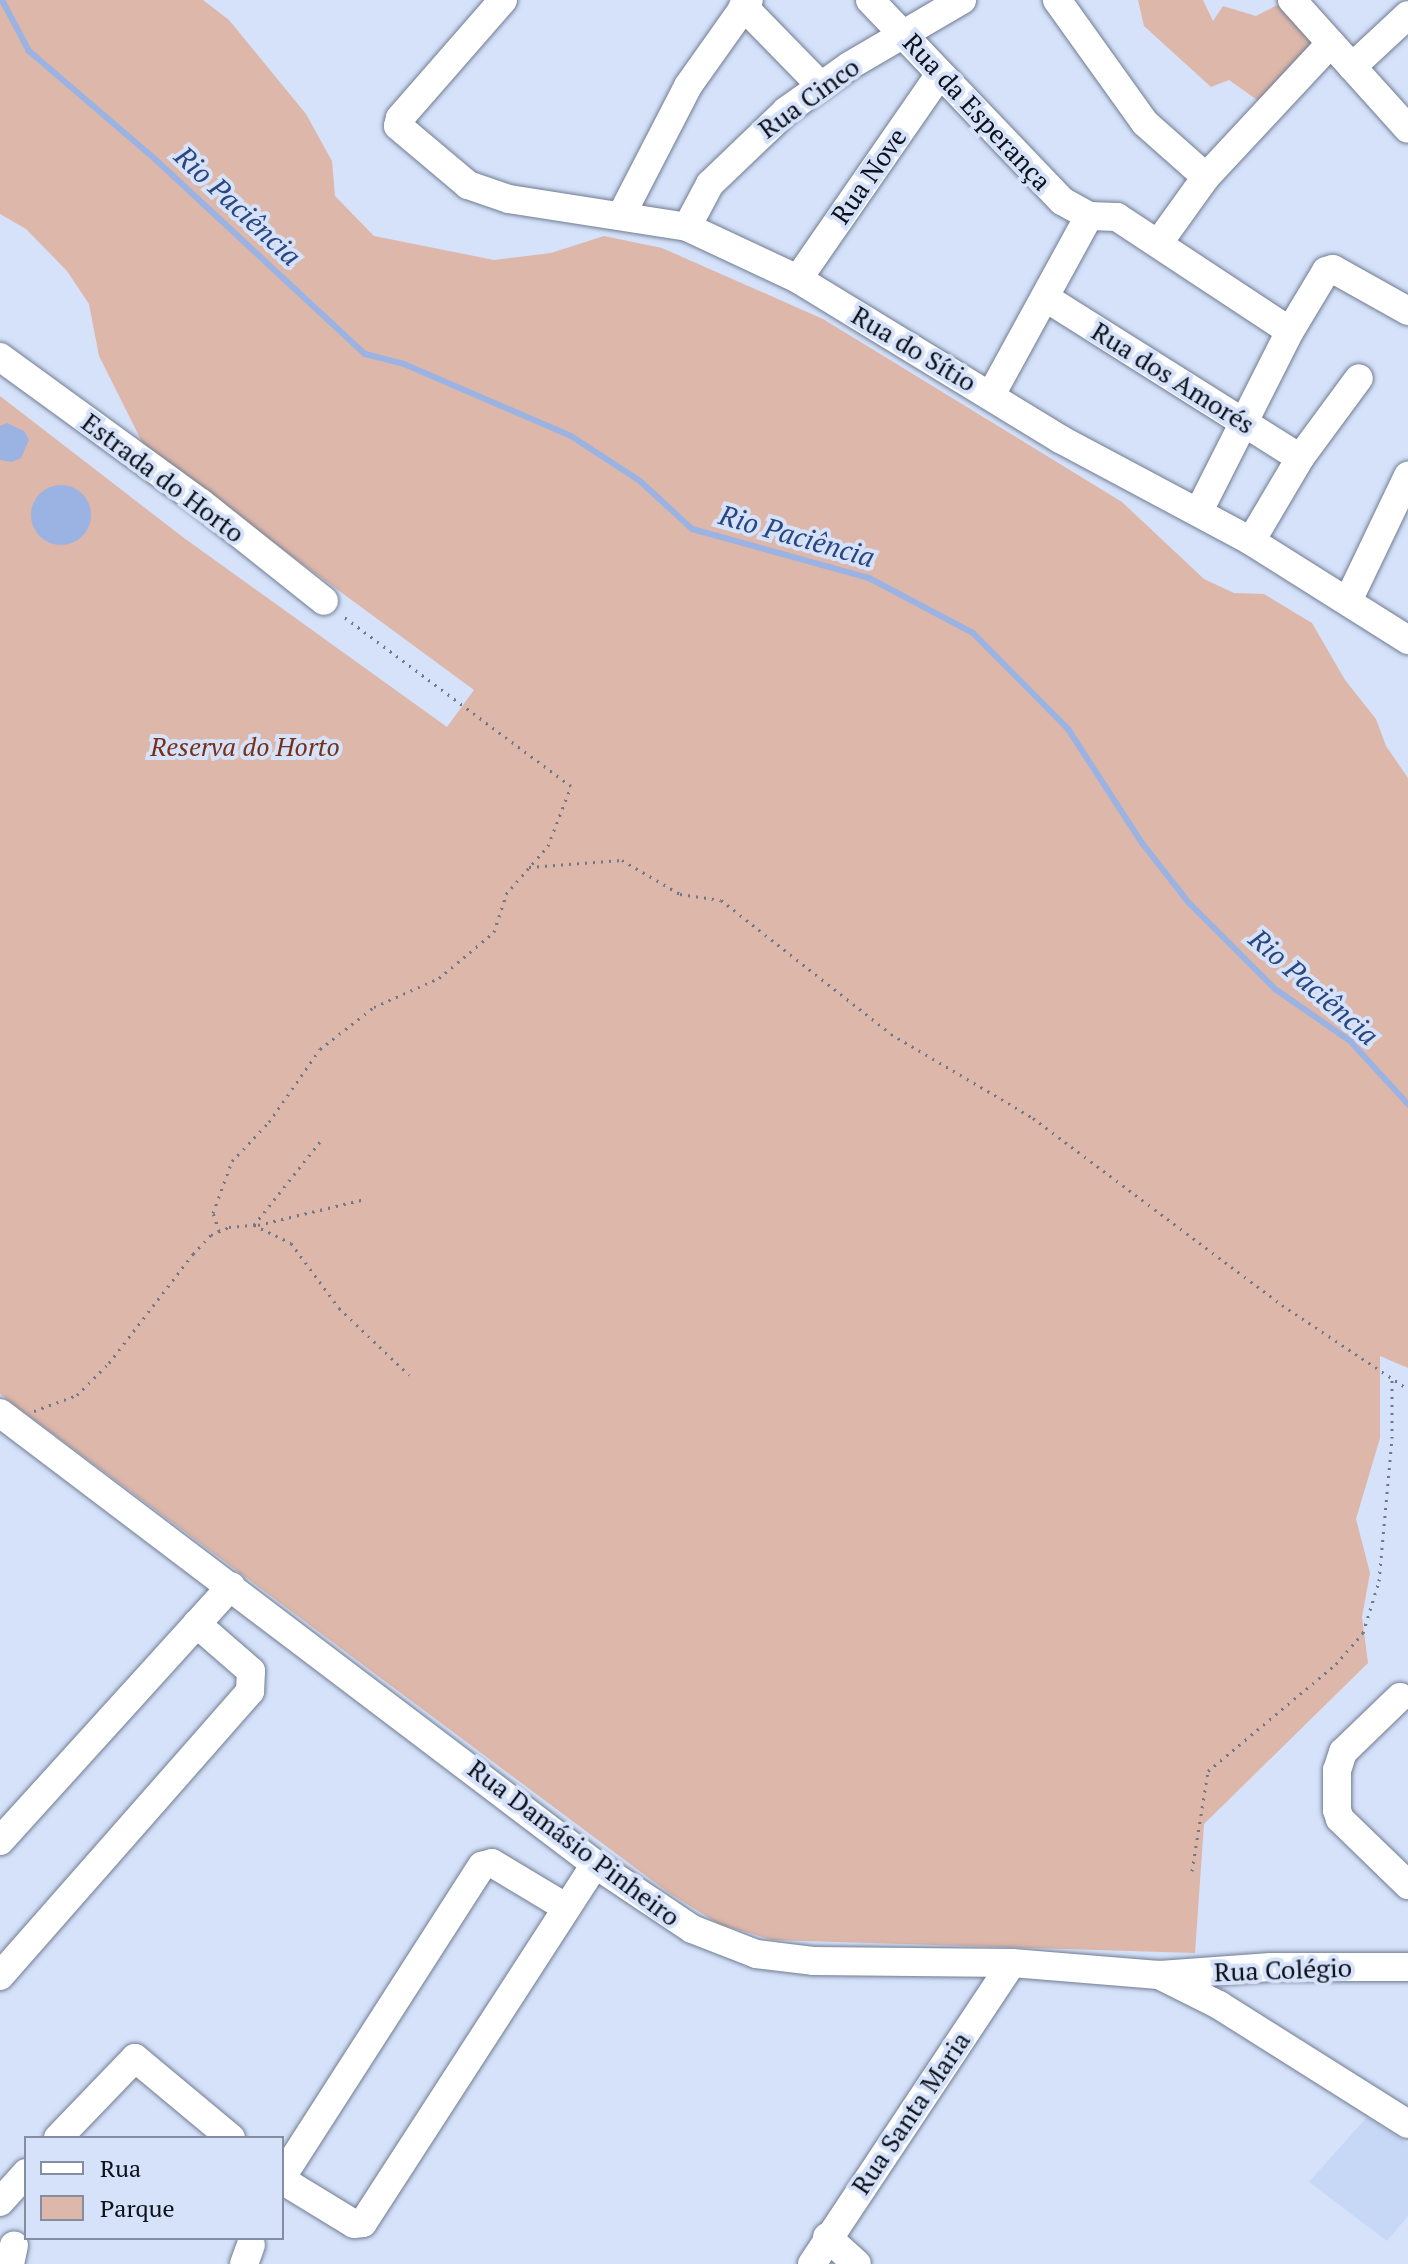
<!DOCTYPE html>
<html>
<head>
<meta charset="utf-8">
<style>
  body { margin:0 }
  #map { position:relative; width:1408px; height:2264px; overflow:hidden; background:#d5e2fa; font-family:"PT Serif",serif }
  div>[style] { position:absolute }
  .built>* { inset:0; background:#c7d7f6 }
  .green>* { inset:0; background:#ddb7aa }
  .water>* { inset:0; background:#9ab3e3 }
  .round { border-radius:50% }
  .stream>* { height:6px; margin:-3px; padding:0 3px; transform-origin:3px; border-radius:3px; background:#9ab3e3 }
  .path>* { height:3px; margin-top:-1.5px; transform-origin:0; background:repeating-linear-gradient(90deg,#707888 0 2px,transparent 0 8px) }
  .roads { filter:drop-shadow(0 0 2px #707c91) drop-shadow(0 0 2px #707c91) }
  .minor>* { height:28px; margin:-14px; padding:0 14px; transform-origin:14px; border-radius:14px; background:#fff }
  span { translate:-50% -50%; white-space:nowrap; text-align:center; line-height:1.15; -webkit-text-stroke:8px #d5e2fa; paint-order:stroke }
  .street-label { font-size:26px; color:#0d1119 }
  .park-label { font-size:26px; color:#773117; font-style:italic }
  .water-label { font-size:28px; color:#2a4681; font-style:italic }
  .legend { position:absolute; left:24px; top:2136px; width:260px; height:104px; box-sizing:border-box; background:#d5e2fa; border:2px solid #858ea0; margin:0; padding:10px 14px; list-style:none; font-size:24px; color:#0d1119 }
  .legend li { display:flex; align-items:center; gap:16px; height:40px }
  .legend b { width:40px; border:2px solid #858ea0 }
</style>
</head>
<body>
<div id="map">
  <div class="built">
    <div style="clip-path:polygon(1367px 2117px,1408px 2144px,1408px 2216px,1387px 2241px,1309px 2182px)"></div>
  </div>
  <div class="green">
    <div style="clip-path:polygon(0 0,203px 0,229px 20px,306px 114px,332px 161px,335px 196px,374px 236px,494px 260px,551px 253px,604px 236px,662px 248px,823px 319px,1122px 502px,1204px 579px,1234px 593px,1264px 594px,1312px 623px,1345px 680px,1376px 719px,1386px 746px,1408px 778px,1408px 1368px,1380px 1356px,1380px 1438px,1356px 1519px,1370px 1573px,1362px 1617px,1368px 1663px,1204px 1824px,1195px 1953px,772px 1940px,719px 1924px,669px 1893px,0 1394px,0 396px,184px 538px,447px 727px,474px 690px,145px 448px,99px 356px,89px 304px,67px 271px,26px 229px,0 214px)"></div>
    <div style="clip-path:polygon(1138px 0,1203px 0,1213px 21px,1223px 6px,1256px 16px,1287px 0,1321px 37px,1263px 104px,1229px 80px,1211px 87px,1144px 26px)"></div>
  </div>
  <div class="water">
    <div style="clip-path:polygon(7px 423px,24px 431px,29px 440px,21px 458px,12px 462px,0 460px,0 426px)"></div>
    <div class="round" style="left:31px;top:485px;width:60px;height:60px"></div>
  </div>
  <div class="stream">
    <div style="left:2px;top:0;width:58px;rotate:62.1deg"></div>
    <div style="left:29px;top:51px;width:167px;rotate:40.6deg"></div>
    <div style="left:156px;top:160px;width:285px;rotate:42.9deg"></div>
    <div style="left:365px;top:354px;width:40px;rotate:14.4deg"></div>
    <div style="left:404px;top:364px;width:182px;rotate:23.3deg"></div>
    <div style="left:571px;top:436px;width:82px;rotate:33.1deg"></div>
    <div style="left:640px;top:481px;width:71px;rotate:42.7deg"></div>
    <div style="left:692px;top:529px;width:184px;rotate:15.5deg"></div>
    <div style="left:869px;top:578px;width:118px;rotate:27.9deg"></div>
    <div style="left:973px;top:633px;width:135px;rotate:45.3deg"></div>
    <div style="left:1068px;top:729px;width:136px;rotate:57deg"></div>
    <div style="left:1142px;top:843px;width:76px;rotate:51.9deg"></div>
    <div style="left:1189px;top:903px;width:122px;rotate:45deg"></div>
    <div style="left:1275px;top:989px;width:91px;rotate:34.7deg"></div>
    <div style="left:1350px;top:1041px;width:86px;rotate:47.4deg"></div>
  </div>
  <div class="path">
    <div style="left:529px;top:867px;width:93px;rotate:-4.3deg"></div>
    <div style="left:622px;top:860px;width:67px;rotate:30.4deg"></div>
    <div style="left:680px;top:894px;width:41px;rotate:8.3deg"></div>
    <div style="left:721px;top:900px;width:216px;rotate:38.2deg"></div>
    <div style="left:891px;top:1034px;width:165px;rotate:30.6deg"></div>
    <div style="left:1033px;top:1118px;width:311px;rotate:36.9deg"></div>
    <div style="left:1282px;top:1305px;width:151px;rotate:33.7deg"></div>
    <div style="left:254px;top:1225px;width:111px;rotate:-51.6deg"></div>
    <div style="left:258px;top:1225px;width:110px;rotate:-13.7deg"></div>
    <div style="left:219px;top:1231px;width:19px;rotate:-108deg"></div>
    <div style="left:213px;top:1213px;width:55px;rotate:-69.9deg"></div>
    <div style="left:232px;top:1161px;width:54px;rotate:-46.5deg"></div>
    <div style="left:269px;top:1122px;width:89px;rotate:-55.1deg"></div>
    <div style="left:320px;top:1049px;width:68px;rotate:-37.9deg"></div>
    <div style="left:374px;top:1007px;width:71px;rotate:-24deg"></div>
    <div style="left:439px;top:978px;width:72px;rotate:-39.9deg"></div>
    <div style="left:494px;top:932px;width:40px;rotate:-72deg"></div>
    <div style="left:506px;top:894px;width:64px;rotate:-48.8deg"></div>
    <div style="left:548px;top:846px;width:64px;rotate:-69deg"></div>
    <div style="left:571px;top:786px;width:284px;rotate:-143.3deg"></div>
    <div style="left:34px;top:1411px;width:46px;rotate:-20.4deg"></div>
    <div style="left:77px;top:1395px;width:45px;rotate:-45deg"></div>
    <div style="left:109px;top:1363px;width:138px;rotate:-52.4deg"></div>
    <div style="left:193px;top:1254px;width:26px;rotate:-47deg"></div>
    <div style="left:211px;top:1235px;width:20px;rotate:-24deg"></div>
    <div style="left:229px;top:1227px;width:25px;rotate:-5deg"></div>
    <div style="left:254px;top:1225px;width:41px;rotate:25.9deg"></div>
    <div style="left:291px;top:1243px;width:81px;rotate:53.6deg"></div>
    <div style="left:339px;top:1308px;width:97px;rotate:43.7deg"></div>
    <div style="left:1192px;top:1871px;width:101px;rotate:-80.9deg"></div>
    <div style="left:1208px;top:1771px;width:167px;rotate:-39.9deg"></div>
    <div style="left:1336px;top:1664px;width:41px;rotate:-48.9deg"></div>
    <div style="left:1363px;top:1633px;width:54px;rotate:-72.9deg"></div>
    <div style="left:1379px;top:1581px;width:144px;rotate:-84.8deg"></div>
    <div style="left:1392px;top:1438px;width:59px;rotate:-90deg"></div>
  </div>
  <div class="roads">
    <div class="minor">
      <div style="left:503px;top:0;width:157px;rotate:131.1deg"></div>
      <div style="left:400px;top:118px;width:8px;rotate:104deg"></div>
      <div style="left:398px;top:126px;width:92px;rotate:40.1deg"></div>
      <div style="left:468px;top:185px;width:43px;rotate:18.9deg"></div>
      <div style="left:509px;top:199px;width:180px;rotate:8.9deg"></div>
      <div style="left:687px;top:227px;width:123px;rotate:25.1deg"></div>
      <div style="left:798px;top:279px;width:307px;rotate:31.4deg"></div>
      <div style="left:1060px;top:439px;width:217px;rotate:28.1deg"></div>
      <div style="left:1251px;top:541px;width:186px;rotate:32.2deg"></div>
      <div style="left:870px;top:0;width:278px;rotate:46.3deg"></div>
      <div style="left:1062px;top:201px;width:31px;rotate:29deg"></div>
      <div style="left:1057px;top:0;width:151px;rotate:54.4deg"></div>
      <div style="left:1145px;top:123px;width:81px;rotate:41.5deg"></div>
      <div style="left:1292px;top:0;width:173px;rotate:48deg"></div>
      <div style="left:743px;top:6px;width:110px;rotate:45.7deg"></div>
      <div style="left:1352px;top:67px;width:76px;rotate:-42.9deg"></div>
      <div style="left:622px;top:214px;width:144px;rotate:-62.7deg"></div>
      <div style="left:688px;top:86px;width:105px;rotate:-54.7deg"></div>
      <div style="left:687px;top:227px;width:49px;rotate:-61.9deg"></div>
      <div style="left:710px;top:184px;width:105px;rotate:-43.8deg"></div>
      <div style="left:786px;top:111px;width:77px;rotate:-35.5deg"></div>
      <div style="left:849px;top:66px;width:131px;rotate:-30.3deg"></div>
      <div style="left:1160px;top:241px;width:79px;rotate:-54.3deg"></div>
      <div style="left:1206px;top:177px;width:183px;rotate:-47deg"></div>
      <div style="left:798px;top:279px;width:249px;rotate:-55.3deg"></div>
      <div style="left:1046px;top:298px;width:300px;rotate:32.2deg"></div>
      <div style="left:0;top:357px;width:248px;rotate:36deg"></div>
      <div style="left:201px;top:503px;width:157px;rotate:38.5deg"></div>
      <div style="left:991px;top:395px;width:204px;rotate:-61.3deg"></div>
      <div style="left:1089px;top:216px;width:28px;rotate:2deg"></div>
      <div style="left:1117px;top:217px;width:207px;rotate:33.4deg"></div>
      <div style="left:1199px;top:511px;width:202px;rotate:-63.2deg"></div>
      <div style="left:1290px;top:331px;width:70px;rotate:-59deg"></div>
      <div style="left:1326px;top:271px;width:7px;rotate:-16deg"></div>
      <div style="left:1333px;top:269px;width:86px;rotate:29.2deg"></div>
      <div style="left:1251px;top:541px;width:96px;rotate:-59.4deg"></div>
      <div style="left:1300px;top:458px;width:99px;rotate:-53.6deg"></div>
      <div style="left:1348px;top:601px;width:139px;rotate:-64.4deg"></div>
      <div style="left:0;top:1413px;width:747px;rotate:37.16deg"></div>
      <div style="left:595px;top:1864px;width:117px;rotate:33.8deg"></div>
      <div style="left:692px;top:1929px;width:69px;rotate:21.3deg"></div>
      <div style="left:756px;top:1954px;width:57px;rotate:7deg"></div>
      <div style="left:813px;top:1961px;width:199px;rotate:0.6deg"></div>
      <div style="left:1012px;top:1963px;width:147px;rotate:4.7deg"></div>
      <div style="left:1159px;top:1975px;width:67px;rotate:26.6deg"></div>
      <div style="left:1219px;top:2005px;width:223px;rotate:32.2deg"></div>
      <div style="left:1400px;top:1697px;width:79px;rotate:136deg"></div>
      <div style="left:1343px;top:1752px;width:19px;rotate:108deg"></div>
      <div style="left:1337px;top:1770px;width:40px;rotate:90deg"></div>
      <div style="left:1337px;top:1810px;width:9px;rotate:72deg"></div>
      <div style="left:1340px;top:1819px;width:95px;rotate:44.1deg"></div>
      <div style="left:0;top:1841px;width:344px;rotate:-47.8deg"></div>
      <div style="left:1160px;top:1975px;width:111px;rotate:-4.1deg"></div>
      <div style="left:1271px;top:1967px;width:137px"></div>
      <div style="left:0;top:1976px;width:379px;rotate:-48.7deg"></div>
      <div style="left:250px;top:1691px;width:20px;rotate:-87deg"></div>
      <div style="left:251px;top:1671px;width:72px;rotate:-139deg"></div>
      <div style="left:58px;top:2138px;width:111px;rotate:-46.1deg"></div>
      <div style="left:135px;top:2058px;width:125px;rotate:39.8deg"></div>
      <div style="left:282px;top:2177px;width:370px;rotate:-57.3deg"></div>
      <div style="left:482px;top:1866px;width:10px;rotate:-17deg"></div>
      <div style="left:492px;top:1863px;width:87px;rotate:31deg"></div>
      <div style="left:282px;top:2180px;width:84px;rotate:31.4deg"></div>
      <div style="left:354px;top:2224px;width:9px;rotate:-6deg"></div>
      <div style="left:363px;top:2223px;width:427px;rotate:-57.1deg"></div>
      <div style="left:0;top:2202px;width:39px;rotate:-48deg"></div>
      <div style="left:827px;top:2237px;width:40px;rotate:42deg"></div>
      <div style="left:10px;top:2264px;width:19px;rotate:-78deg"></div>
      <div style="left:244px;top:2264px;width:20px;rotate:-70deg"></div>
      <div style="left:812px;top:2264px;width:361px;rotate:-56.4deg"></div>
    </div>
  </div>
  <div class="street-label">
    <span style="left:809px;top:98px;rotate:-36deg">Rua Cinco</span>
    <span style="left:977px;top:112px;rotate:47deg">Rua da Esperança</span>
    <span style="left:869px;top:176px;rotate:-55deg">Rua Nove</span>
    <span style="left:914px;top:349px;rotate:31deg">Rua do Sítio</span>
    <span style="left:1173px;top:378px;rotate:32deg">Rua dos Amorés</span>
    <span style="left:163px;top:478px;rotate:37deg">Estrada do Horto</span>
    <span style="left:574px;top:1843px;rotate:37deg">Rua Damásio Pinheiro</span>
    <span style="left:1283px;top:1970px;rotate:-2deg">Rua Colégio</span>
    <span style="left:911px;top:2113px;rotate:-56deg">Rua Santa Maria</span>
  </div>
  <div class="park-label">
    <span style="left:245px;top:747px">Reserva do Horto</span>
  </div>
  <div class="water-label">
    <span style="left:238px;top:206px;rotate:43deg">Rio Paciência</span>
    <span style="left:797px;top:536px;rotate:16deg">Rio Paciência</span>
    <span style="left:1314px;top:987px;rotate:41deg">Rio Paciência</span>
  </div>
  <ul class="legend">
  <li><b style="height:10px;background:#fff"></b>Rua</li>
  <li><b style="height:22px;background:#ddb7aa"></b>Parque</li>
  </ul>
</div>
</body>
</html>
